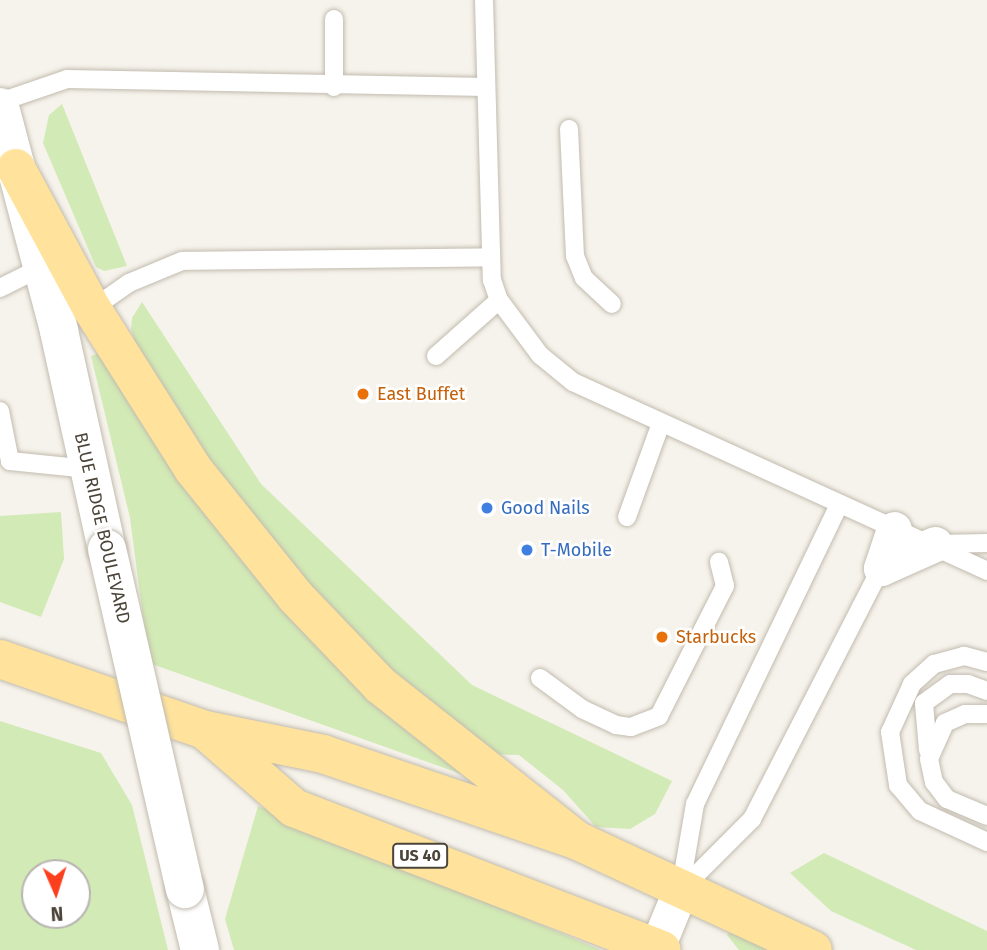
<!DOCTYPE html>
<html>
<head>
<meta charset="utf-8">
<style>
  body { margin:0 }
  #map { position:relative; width:987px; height:950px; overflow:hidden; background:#f6f3ec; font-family:"Fira Sans",sans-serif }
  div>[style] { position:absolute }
  .green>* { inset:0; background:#d2eab5 }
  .roads { filter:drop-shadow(0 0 2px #c2bbae) drop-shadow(0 0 2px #c2bbae) }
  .service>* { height:18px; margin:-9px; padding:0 9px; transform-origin:9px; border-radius:9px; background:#fff }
  .minor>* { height:35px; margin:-17.5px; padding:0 17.5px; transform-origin:17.5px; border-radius:17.5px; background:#fff }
  .tertiary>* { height:38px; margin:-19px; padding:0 19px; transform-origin:19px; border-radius:19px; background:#fff }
  .primary>* { height:38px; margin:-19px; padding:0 19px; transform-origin:19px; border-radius:19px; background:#ffe39c }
  .bridges { filter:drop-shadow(0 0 2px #c2bbae) drop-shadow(0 0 2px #c2bbae) }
  .tertiary-bridge>* { height:38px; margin:-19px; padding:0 19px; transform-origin:19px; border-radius:19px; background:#fff }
  .dots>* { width:19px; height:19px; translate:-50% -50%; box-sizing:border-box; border:4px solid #fff; border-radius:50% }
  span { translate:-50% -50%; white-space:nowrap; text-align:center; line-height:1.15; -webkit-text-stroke:5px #fff; paint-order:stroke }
  .shield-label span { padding:2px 5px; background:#fff; border:2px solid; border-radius:5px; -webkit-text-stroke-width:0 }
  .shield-label { font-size:16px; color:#4b4439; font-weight:700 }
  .food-label { font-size:18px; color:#c56008 }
  .left { translate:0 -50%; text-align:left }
  .shop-label { font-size:18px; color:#366cbe }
  .street-label { font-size:18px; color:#4b4439 }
  .north { position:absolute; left:21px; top:859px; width:70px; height:70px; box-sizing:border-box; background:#fff; border:2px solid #b7b4b0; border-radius:50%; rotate:177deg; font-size:19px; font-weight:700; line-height:28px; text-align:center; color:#4b4439 }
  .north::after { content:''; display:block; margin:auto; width:24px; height:32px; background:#fc3f1d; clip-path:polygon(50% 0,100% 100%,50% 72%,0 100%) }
</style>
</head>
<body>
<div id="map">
  <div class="green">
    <div style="clip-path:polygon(62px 104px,127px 266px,104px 271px,96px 267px,43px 143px,49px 115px)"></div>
    <div style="clip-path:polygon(142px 302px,261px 484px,472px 685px,672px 781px,655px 814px,630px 829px,596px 827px,563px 790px,519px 755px,488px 754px,359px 644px,241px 510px,139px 353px,131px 330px,132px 318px)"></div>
    <div style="clip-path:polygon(104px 351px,464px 775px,149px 663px,130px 518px,91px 356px)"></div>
    <div style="clip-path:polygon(61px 512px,64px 559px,41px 617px,0 602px,0 516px)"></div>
    <div style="clip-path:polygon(evenodd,0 721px,101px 753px,132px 805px,168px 950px,0 950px,0 721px,35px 873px,77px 873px,77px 915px,35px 915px,35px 873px)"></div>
    <div style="clip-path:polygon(258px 806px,601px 950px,234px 950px,225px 919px)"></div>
    <div style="clip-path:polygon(824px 853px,987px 931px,987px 950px,916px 950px,831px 911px,790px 873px)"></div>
    <div style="clip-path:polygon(730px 931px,776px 950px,739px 950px,727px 935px)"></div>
  </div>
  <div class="roads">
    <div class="service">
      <div style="left:484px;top:0;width:280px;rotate:88.4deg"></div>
      <div style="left:492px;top:280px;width:21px;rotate:71deg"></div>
      <div style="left:499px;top:300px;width:69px;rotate:53.3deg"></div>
      <div style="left:540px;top:355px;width:43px;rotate:39.3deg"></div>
      <div style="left:573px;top:382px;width:455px;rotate:24.5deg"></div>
      <div style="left:334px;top:87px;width:68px;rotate:-90deg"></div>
      <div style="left:0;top:102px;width:71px;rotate:-18.9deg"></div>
      <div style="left:67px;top:79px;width:419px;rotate:1.1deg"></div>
      <div style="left:569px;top:129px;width:127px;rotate:87.3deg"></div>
      <div style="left:575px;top:256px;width:24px;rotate:68deg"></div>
      <div style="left:584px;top:278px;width:38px;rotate:43deg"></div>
      <div style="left:0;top:288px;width:47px;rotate:-26.6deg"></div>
      <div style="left:92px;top:309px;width:45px;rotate:-35.1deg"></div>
      <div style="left:129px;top:283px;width:57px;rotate:-22.5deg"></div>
      <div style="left:182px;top:261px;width:308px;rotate:-0.7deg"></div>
      <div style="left:436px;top:356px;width:84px;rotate:-41.6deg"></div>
      <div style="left:0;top:411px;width:51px;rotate:78.7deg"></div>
      <div style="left:10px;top:461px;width:79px;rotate:5.8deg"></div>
      <div style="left:627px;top:517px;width:100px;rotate:-70.1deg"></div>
      <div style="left:938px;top:544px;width:49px;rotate:-1.2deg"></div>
      <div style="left:987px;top:662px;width:24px;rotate:-165deg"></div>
      <div style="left:964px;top:656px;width:31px;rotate:165deg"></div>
      <div style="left:934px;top:664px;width:30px;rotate:138deg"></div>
      <div style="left:912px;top:684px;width:53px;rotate:114.6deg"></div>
      <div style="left:890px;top:732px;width:54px;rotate:81.4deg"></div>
      <div style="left:898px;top:785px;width:34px;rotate:50deg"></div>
      <div style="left:920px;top:811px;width:74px;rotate:24.8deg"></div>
      <div style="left:540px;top:678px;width:52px;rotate:36.4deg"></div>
      <div style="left:582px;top:709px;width:38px;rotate:25deg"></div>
      <div style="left:616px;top:725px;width:15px;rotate:8deg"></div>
      <div style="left:631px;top:727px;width:30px;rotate:-21deg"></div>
      <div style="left:659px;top:716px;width:146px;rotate:-63.1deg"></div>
      <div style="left:725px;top:586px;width:25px;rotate:-104deg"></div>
      <div style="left:987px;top:714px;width:22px;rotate:180deg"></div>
      <div style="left:965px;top:714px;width:22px;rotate:156deg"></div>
      <div style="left:945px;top:723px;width:39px;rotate:114deg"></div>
      <div style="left:929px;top:759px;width:24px;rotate:78deg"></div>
      <div style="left:934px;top:782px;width:21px;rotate:53deg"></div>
      <div style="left:947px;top:799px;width:43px;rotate:23deg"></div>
      <div style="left:928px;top:750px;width:47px;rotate:-94.9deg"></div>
      <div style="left:924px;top:703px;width:32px;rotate:-36deg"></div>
      <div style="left:950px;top:684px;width:18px"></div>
      <div style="left:968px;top:684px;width:20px;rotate:20deg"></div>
      <div style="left:680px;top:891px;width:88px;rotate:-80.2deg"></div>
      <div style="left:695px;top:804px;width:332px;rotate:-64.3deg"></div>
      <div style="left:680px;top:891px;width:102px;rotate:-45deg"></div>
      <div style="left:752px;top:819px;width:282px;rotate:-62.8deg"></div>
    </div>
    <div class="minor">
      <div style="left:881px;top:568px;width:59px;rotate:-24deg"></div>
      <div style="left:881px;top:568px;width:41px;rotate:-71.6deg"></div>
      <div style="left:657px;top:947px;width:61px;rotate:-67.7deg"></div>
    </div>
    <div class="tertiary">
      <div style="left:0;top:107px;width:232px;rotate:75.2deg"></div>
      <div style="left:59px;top:331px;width:223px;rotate:77.6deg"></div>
      <div style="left:185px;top:889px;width:63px;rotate:76.2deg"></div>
    </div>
    <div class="primary">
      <div style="left:16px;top:168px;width:160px;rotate:61.7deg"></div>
      <div style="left:92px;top:309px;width:189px;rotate:57.7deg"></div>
      <div style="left:193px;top:469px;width:164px;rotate:51.2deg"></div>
      <div style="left:296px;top:597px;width:122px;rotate:46.3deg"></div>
      <div style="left:380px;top:685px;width:250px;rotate:38.3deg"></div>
      <div style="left:0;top:659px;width:217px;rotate:19.1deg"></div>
      <div style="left:205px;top:730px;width:120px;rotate:11.5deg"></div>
      <div style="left:323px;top:754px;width:267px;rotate:18.8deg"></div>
      <div style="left:576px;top:840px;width:261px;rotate:24.9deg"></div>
      <div style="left:208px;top:733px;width:114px;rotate:41.1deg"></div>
      <div style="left:294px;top:808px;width:394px;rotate:21.1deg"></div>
    </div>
  </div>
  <div class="bridges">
    <div class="tertiary-bridge">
      <div style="left:107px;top:549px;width:349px;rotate:77.1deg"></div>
    </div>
  </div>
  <div class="dots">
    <div style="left:363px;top:394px;background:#e8710a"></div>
    <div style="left:487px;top:508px;background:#3f7fe0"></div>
    <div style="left:527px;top:550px;background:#3f7fe0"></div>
    <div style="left:662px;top:637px;background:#e8710a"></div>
  </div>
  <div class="shield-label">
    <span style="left:420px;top:856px">US 40</span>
  </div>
  <div class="food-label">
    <span class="left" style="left:377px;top:394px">East Buffet</span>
    <span class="left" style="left:676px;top:637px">Starbucks</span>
  </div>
  <div class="shop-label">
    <span class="left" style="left:501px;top:508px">Good Nails</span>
    <span class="left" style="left:541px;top:550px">T-Mobile</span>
  </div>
  <div class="street-label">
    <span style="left:102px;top:528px;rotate:77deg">BLUE RIDGE BOULEVARD</span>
  </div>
  <div class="north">N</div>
</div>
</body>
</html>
